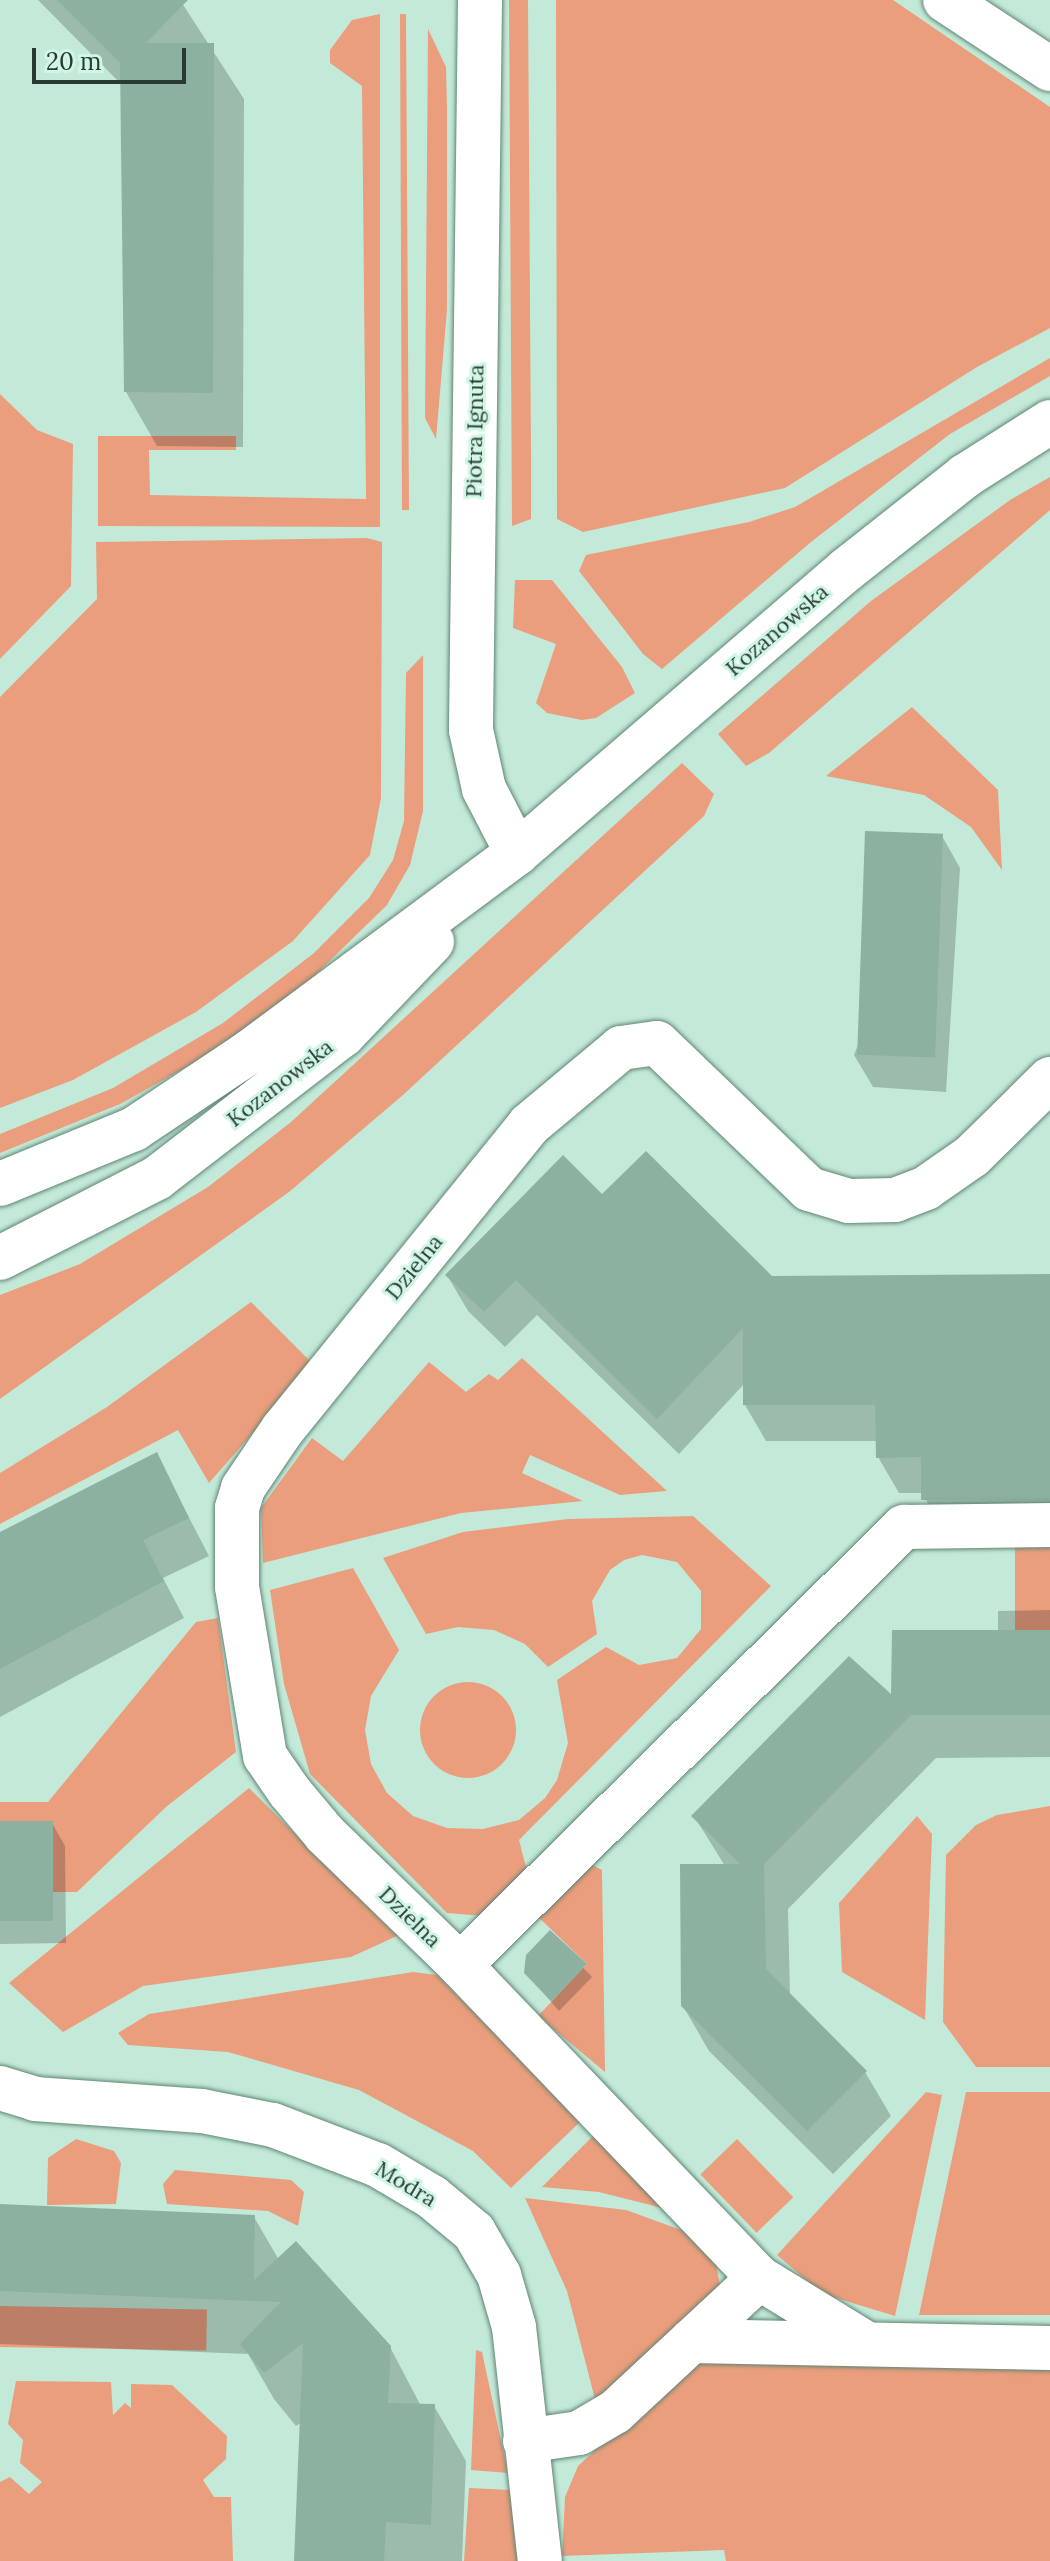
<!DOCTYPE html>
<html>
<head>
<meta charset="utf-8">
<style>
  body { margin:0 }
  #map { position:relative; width:1050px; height:2561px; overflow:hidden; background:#c3ead8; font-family:Lora,serif }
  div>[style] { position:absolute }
  .green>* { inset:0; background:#eb9e7d; transform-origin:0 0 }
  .round { border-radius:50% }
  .shadow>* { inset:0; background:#0003 }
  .building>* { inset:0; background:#8cb1a0; transform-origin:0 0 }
  .roads { filter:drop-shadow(0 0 2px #618575) drop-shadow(0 0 2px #618575) }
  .minor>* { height:44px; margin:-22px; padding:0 22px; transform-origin:22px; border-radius:22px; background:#fff }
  span { translate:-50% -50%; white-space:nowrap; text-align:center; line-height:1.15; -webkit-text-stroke:6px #d0f7e5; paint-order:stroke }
  .street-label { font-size:22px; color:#2a3a33 }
  .scale { position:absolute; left:32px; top:48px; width:154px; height:36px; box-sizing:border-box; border:4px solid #2a3a33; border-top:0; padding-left:10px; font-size:24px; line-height:28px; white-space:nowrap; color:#2a3a33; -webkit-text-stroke:6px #d0f7e5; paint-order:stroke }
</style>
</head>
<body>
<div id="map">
  <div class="green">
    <div style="clip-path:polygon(509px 0,528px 0,531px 455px,531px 519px,512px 526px)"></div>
    <div style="clip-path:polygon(556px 0,893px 0,1050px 107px,1050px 328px,977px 367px,785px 488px,583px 532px,557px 519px)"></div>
    <div style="clip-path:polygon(380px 14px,380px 527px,98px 526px,98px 436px,236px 436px,236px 450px,149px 450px,150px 495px,366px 499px,362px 86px,330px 63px,330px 50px,352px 20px)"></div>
    <div style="clip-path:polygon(400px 14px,406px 14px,409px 510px,402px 510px)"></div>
    <div style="clip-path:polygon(428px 29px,446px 67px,447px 108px,447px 310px,436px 439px,425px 418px)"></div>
    <div style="clip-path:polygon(1050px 358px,1050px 376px,950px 434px,811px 542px,662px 669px,643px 654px,579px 571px,586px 555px,749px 522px,795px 507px)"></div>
    <div style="clip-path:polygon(0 394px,37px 430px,73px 444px,71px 586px,0 659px)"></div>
    <div style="clip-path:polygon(1050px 477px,1050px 510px,769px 753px,746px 766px,718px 734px,871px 601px,1010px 500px)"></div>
    <div style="clip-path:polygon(367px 538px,382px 542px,381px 798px,370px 855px,293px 941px,196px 1012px,73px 1080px,0 1108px,0 697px,97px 599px,96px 542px)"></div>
    <div style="clip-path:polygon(515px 580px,552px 580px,622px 667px,635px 693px,596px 718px,582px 720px,547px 713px,536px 703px,556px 644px,513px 628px)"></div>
    <div style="clip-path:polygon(423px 655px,423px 811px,410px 865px,387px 905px,308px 982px,208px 1055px,120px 1104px,0 1153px,0 1134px,113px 1088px,223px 1023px,314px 953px,369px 898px,393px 860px,404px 821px,406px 673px)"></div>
    <div style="clip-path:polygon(912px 707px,998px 790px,1002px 870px,971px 827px,924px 795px,826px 776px)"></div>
    <div style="clip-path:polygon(682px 763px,714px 794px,704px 816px,403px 1095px,289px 1192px,0 1399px,0 1295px,80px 1264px,208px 1187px,291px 1122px)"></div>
    <div style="clip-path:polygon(251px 1302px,313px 1364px,209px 1483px,178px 1430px,0 1524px,0 1473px,107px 1407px)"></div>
    <div style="clip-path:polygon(522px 1358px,667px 1491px,620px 1495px,530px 1455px,522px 1473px,583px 1501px,461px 1513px,263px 1563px,261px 1508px,312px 1438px,343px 1461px,429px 1362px,466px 1392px,489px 1374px,498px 1380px)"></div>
    <div style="clip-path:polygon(693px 1516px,771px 1586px,519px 1840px,528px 1875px,484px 1916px,447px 1913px,310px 1774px,284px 1684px,270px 1590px,353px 1568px,399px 1650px,371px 1696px,365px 1730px,371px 1764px,387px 1793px,413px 1816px,447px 1828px,483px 1829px,519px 1820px,545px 1798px,557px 1780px,568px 1743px,557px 1680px,606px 1647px,639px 1665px,677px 1658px,701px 1629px,701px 1591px,677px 1562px,642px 1555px,624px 1560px,610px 1570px,592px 1601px,597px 1634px,548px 1667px,525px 1644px,494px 1630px,458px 1627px,426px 1634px,383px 1558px,463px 1532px,568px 1519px)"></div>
    <div style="left:1015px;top:1543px;width:35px;height:87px"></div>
    <div style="clip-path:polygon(218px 1618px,236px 1752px,166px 1807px,77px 1892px,53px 1892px,53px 1821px,0 1821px,0 1802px,48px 1802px,196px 1622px)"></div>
    <div class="round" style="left:420px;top:1682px;width:96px;height:96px"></div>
    <div style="clip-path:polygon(249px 1788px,397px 1936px,351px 1957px,143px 1986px,63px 2032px,9px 1983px)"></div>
    <div style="clip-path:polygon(1050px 1806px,1050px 2067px,976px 2067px,943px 2022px,946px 1855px,976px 1825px,997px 1815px)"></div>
    <div style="clip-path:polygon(917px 1816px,932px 1834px,925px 2020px,842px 1972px,839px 1903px)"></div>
    <div style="clip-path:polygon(581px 1859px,602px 1870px,605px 2072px,538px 2016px,587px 1964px,531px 1910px)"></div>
    <div style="clip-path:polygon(413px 1972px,437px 1975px,581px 2121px,511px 2188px,473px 2151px,359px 2090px,228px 2052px,128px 2045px,118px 2033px,149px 2014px)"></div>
    <div style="clip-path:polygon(926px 2092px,942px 2095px,895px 2316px,823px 2294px,777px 2255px)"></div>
    <div style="clip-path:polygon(966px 2092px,1050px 2092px,1050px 2315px,919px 2315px)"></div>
    <div style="clip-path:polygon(593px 2136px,670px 2210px,599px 2192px,542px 2187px)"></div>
    <div style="clip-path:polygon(76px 2139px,114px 2151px,121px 2163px,116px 2204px,47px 2205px,48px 2158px)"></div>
    <div style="left:737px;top:2139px;width:81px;height:51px;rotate:46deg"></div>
    <div style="clip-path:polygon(175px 2170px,291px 2180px,304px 2192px,298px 2226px,268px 2211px,167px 2204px,163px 2184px)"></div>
    <div style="clip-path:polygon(525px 2198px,626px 2210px,692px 2234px,715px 2257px,721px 2292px,596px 2403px,567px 2291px)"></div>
    <div style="left:0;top:2306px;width:207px;height:41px;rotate:1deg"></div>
    <div style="clip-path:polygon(476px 2350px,482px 2352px,508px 2473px,471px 2470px)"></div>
    <div style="clip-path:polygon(723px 2354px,1050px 2364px,1050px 2561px,726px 2561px,724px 2550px,562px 2556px,565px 2497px,578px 2466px,690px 2364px)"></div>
    <div style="clip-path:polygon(16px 2381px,111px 2382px,113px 2415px,125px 2403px,131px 2408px,131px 2384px,172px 2385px,227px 2436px,226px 2459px,203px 2480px,214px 2497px,231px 2497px,233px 2561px,0 2561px,0 2482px,10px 2477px,29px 2494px,42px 2482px,20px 2463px,23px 2440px,8px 2424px)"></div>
    <div style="clip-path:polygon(469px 2488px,510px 2490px,518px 2561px,464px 2561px)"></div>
  </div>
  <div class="shadow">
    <div style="clip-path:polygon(38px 0,180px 0,244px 99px,243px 447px,157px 446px,126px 392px,122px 85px)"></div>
    <div style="clip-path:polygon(942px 836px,960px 868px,946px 1092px,873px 1087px,854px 1055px)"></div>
    <div style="clip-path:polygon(602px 1196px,772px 1278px,1050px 1276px,1050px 1536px,943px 1536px,923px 1493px,899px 1493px,878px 1457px,878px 1441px,766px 1441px,745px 1405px,745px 1383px,679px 1454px,537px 1315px,505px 1347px,468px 1311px,447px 1275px)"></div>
    <div style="clip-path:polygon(156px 1454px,209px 1556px,163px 1578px,184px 1618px,0 1717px,0 1533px)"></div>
    <div style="clip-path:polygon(1050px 1610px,1050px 1757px,936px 1758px,788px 1909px,790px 1996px,865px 2072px,891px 2116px,833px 2174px,709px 2051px,683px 2006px,725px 1866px,694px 1816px,998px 1632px,998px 1611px)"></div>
    <div style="clip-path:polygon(0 1823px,52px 1823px,65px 1846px,66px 1943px,0 1944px)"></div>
    <div style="clip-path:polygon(550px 1933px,592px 1977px,559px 2011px,526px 1973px)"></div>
    <div style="clip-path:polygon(0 2207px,254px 2217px,279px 2260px,390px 2347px,421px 2406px,434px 2406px,466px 2461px,462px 2561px,296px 2561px,302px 2422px,296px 2426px,274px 2399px,248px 2354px,0 2344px)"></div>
  </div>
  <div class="building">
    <div style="clip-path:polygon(57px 0,188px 0,146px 43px,214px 43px,213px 393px,124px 392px,120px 63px)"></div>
    <div style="left:865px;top:831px;width:78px;height:224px;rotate:2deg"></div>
    <div style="clip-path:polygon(646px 1151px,772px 1276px,1050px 1274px,1050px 1500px,921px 1500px,921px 1457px,876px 1458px,875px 1405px,743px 1405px,743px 1328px,657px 1419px,516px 1280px,484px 1312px,445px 1275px,563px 1155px,602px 1194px)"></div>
    <div style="clip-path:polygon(157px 1452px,189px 1518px,143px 1540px,164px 1581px,0 1669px,0 1532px)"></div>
    <div style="clip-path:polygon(892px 1630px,1050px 1630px,1050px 1715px,911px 1715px,764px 1864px,766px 1969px,867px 2071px,807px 2131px,681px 2006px,680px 1864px,740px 1864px,691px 1816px,849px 1656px,891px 1694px)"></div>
    <div style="left:0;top:1821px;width:53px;height:100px"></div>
    <div style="clip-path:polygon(550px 1930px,587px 1964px,551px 2001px,524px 1973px,526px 1955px)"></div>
    <div style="clip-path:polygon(0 2204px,255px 2215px,254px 2280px,296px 2241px,391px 2346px,388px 2403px,435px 2404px,431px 2525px,386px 2522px,384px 2561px,294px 2561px,303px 2343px,264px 2373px,240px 2344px,281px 2302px,0 2291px)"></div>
  </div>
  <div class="roads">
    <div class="minor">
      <div style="left:480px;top:0;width:730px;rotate:90.71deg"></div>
      <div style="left:471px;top:730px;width:60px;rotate:77.6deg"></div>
      <div style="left:484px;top:789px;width:72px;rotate:62.7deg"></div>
      <div style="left:945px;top:0;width:126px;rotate:33.3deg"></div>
      <div style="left:0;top:1184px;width:145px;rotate:-22.3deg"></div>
      <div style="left:134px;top:1129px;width:137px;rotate:-33.7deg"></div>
      <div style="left:248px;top:1053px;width:335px;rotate:-36.6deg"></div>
      <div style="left:517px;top:853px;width:434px;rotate:-40.7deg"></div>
      <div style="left:846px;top:570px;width:152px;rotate:-38.3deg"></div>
      <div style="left:965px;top:476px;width:101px;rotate:-32.4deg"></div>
      <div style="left:0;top:1258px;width:176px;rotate:-27deg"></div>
      <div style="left:157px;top:1178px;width:235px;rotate:-37.6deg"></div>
      <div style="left:343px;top:1035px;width:129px;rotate:-46.3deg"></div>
      <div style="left:460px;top:1965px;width:624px;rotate:-44.61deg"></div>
      <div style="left:904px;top:1527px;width:146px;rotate:-0.8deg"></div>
      <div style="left:0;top:2088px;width:37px;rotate:17deg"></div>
      <div style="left:35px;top:2099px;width:167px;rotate:4.1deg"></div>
      <div style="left:202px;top:2111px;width:72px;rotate:11.2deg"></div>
      <div style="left:273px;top:2125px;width:112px;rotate:20.9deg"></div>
      <div style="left:378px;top:2165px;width:63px;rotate:30.7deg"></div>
      <div style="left:432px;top:2197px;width:55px;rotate:39.8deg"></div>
      <div style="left:474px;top:2232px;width:50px;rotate:59.8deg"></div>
      <div style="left:499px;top:2275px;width:54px;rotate:73.9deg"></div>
      <div style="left:514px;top:2327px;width:235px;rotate:83.7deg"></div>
      <div style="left:691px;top:2341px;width:359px;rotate:1.1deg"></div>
      <div style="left:862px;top:2341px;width:121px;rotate:-148.5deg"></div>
      <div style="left:759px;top:2278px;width:433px;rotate:-133.7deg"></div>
      <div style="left:460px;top:1965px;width:188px;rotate:-135.9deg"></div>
      <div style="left:325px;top:1834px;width:56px;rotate:-129.9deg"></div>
      <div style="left:289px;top:1791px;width:42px;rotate:-124.4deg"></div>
      <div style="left:265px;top:1756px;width:171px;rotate:-99.4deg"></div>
      <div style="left:237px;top:1587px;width:79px;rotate:-90deg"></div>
      <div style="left:237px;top:1508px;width:21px;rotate:-73deg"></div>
      <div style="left:243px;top:1488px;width:71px;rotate:-55.9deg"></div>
      <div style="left:283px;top:1429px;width:391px;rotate:-51deg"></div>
      <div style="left:529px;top:1125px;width:120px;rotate:-39.9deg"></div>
      <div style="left:621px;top:1048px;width:36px;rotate:-8deg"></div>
      <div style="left:657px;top:1043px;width:211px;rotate:43.8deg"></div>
      <div style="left:809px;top:1189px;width:42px;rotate:16.7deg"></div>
      <div style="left:849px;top:1201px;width:46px;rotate:-1.2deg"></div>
      <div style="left:895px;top:1200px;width:33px;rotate:-21deg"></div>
      <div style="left:926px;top:1188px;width:56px;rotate:-34.8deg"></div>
      <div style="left:972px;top:1156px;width:110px;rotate:-44.6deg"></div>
      <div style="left:525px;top:2441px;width:55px;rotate:-8.4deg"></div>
      <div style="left:579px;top:2433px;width:42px;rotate:-30.3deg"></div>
      <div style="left:615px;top:2412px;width:197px;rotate:-42.9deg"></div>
    </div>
  </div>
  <div class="street-label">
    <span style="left:475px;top:431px;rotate:-89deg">Piotra Ignuta</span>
    <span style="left:777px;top:630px;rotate:-41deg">Kozanowska</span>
    <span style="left:280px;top:1083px;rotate:-38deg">Kozanowska</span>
    <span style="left:414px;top:1267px;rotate:-51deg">Dzielna</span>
    <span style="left:410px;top:1917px;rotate:44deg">Dzielna</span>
    <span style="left:406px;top:2184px;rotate:31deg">Modra</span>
  </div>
  <div class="scale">20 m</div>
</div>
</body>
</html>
